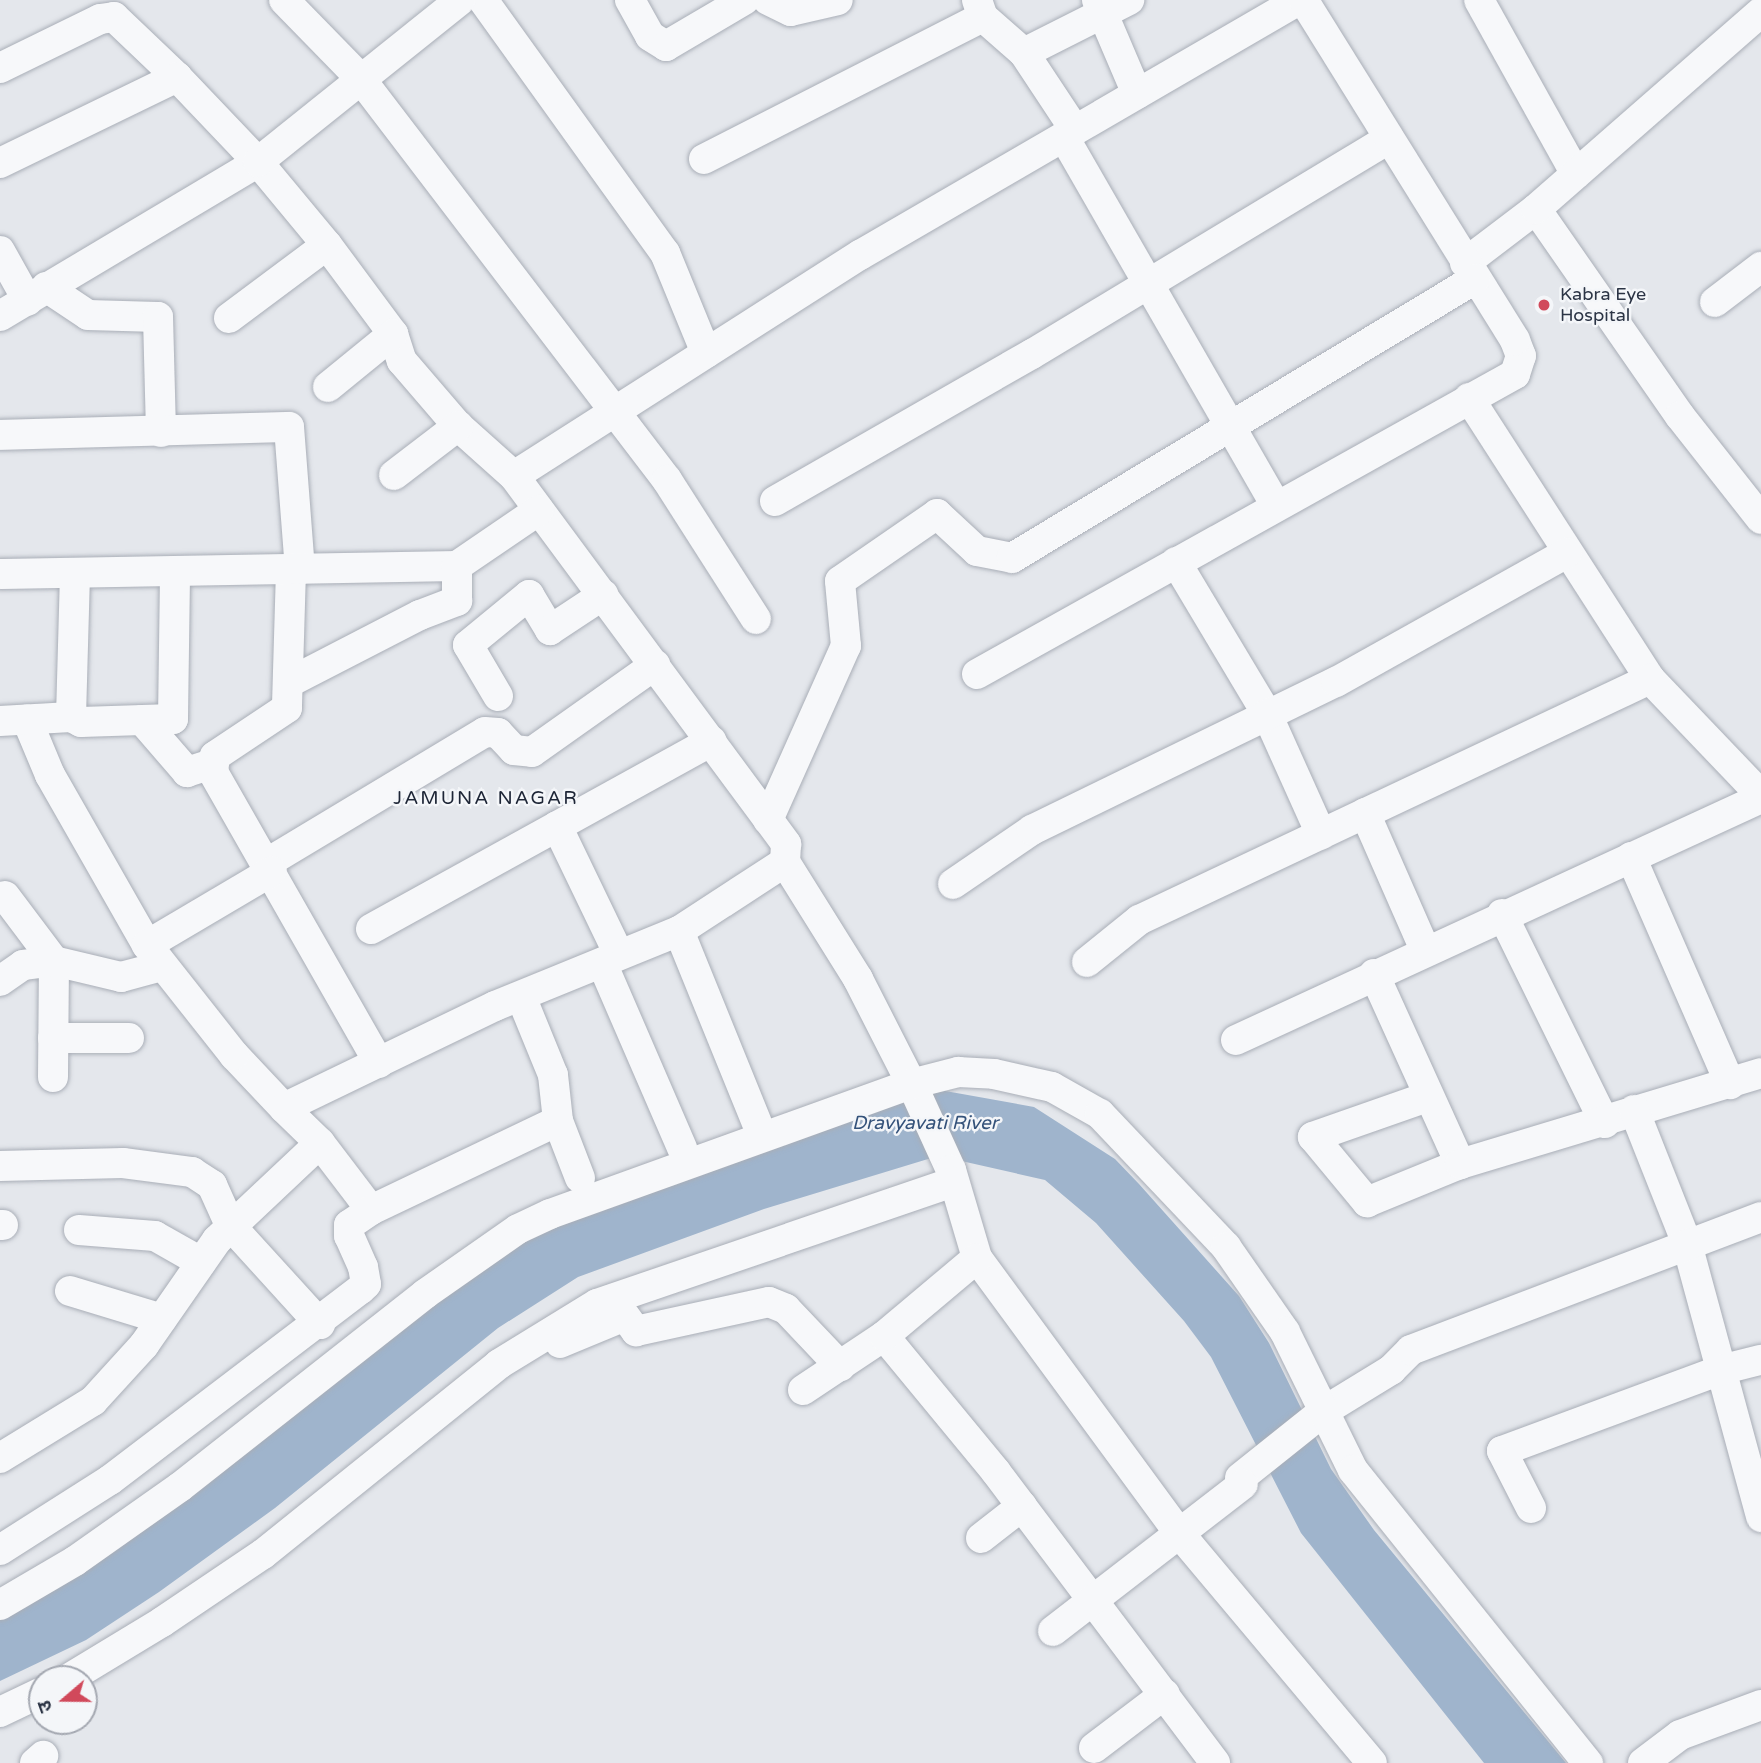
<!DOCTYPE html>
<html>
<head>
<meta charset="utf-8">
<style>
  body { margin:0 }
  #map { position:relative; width:1761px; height:1763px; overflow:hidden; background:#e4e7ec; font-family:"Varela Round","Noto Sans Devanagari",sans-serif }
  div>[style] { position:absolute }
  .water>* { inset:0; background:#9fb4cc }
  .roads { filter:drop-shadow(0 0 2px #a9aeb7) drop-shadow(0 0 2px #a9aeb7) }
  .minor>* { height:30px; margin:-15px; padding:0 15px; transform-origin:15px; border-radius:15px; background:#f7f8fa }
  .dots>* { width:19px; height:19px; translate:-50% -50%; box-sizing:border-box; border:4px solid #f4f6f9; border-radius:50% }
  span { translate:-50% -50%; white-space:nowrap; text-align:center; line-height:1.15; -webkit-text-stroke:5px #f4f6f9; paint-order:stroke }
  .poi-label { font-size:18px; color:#2b3445 }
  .left { translate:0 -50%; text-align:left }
  .neighbourhood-label { font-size:19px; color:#1d2536; letter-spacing:2px }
  .water-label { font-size:19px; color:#34527a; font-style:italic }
  .north { position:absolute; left:28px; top:1665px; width:70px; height:70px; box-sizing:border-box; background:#f4f6f9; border:2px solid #a4a8b1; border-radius:50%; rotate:250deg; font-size:19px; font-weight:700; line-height:28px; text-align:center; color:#2b3445 }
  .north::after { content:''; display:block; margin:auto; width:24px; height:32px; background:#d1495b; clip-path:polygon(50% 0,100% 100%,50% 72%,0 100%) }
</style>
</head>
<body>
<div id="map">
  <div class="water">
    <div style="clip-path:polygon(923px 1087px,1034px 1107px,1115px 1159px,1139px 1184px,1239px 1296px,1269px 1343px,1331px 1469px,1374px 1530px,1566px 1763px,1484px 1763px,1301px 1533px,1211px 1357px,1184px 1321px,1096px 1223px,1045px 1180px,957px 1160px,928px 1159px,764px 1209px,578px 1277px,498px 1328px,275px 1508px,159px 1592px,86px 1640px,0 1681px,0 1615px,530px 1235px)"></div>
  </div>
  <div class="roads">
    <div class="minor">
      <div style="left:284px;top:0;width:109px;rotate:45.7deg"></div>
      <div style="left:360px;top:78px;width:506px;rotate:52.63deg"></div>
      <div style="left:667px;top:480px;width:165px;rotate:57.4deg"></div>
      <div style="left:483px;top:0;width:312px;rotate:54.3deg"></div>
      <div style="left:665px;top:253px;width:108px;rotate:67.7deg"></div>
      <div style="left:630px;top:0;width:41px;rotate:60.9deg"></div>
      <div style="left:650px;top:36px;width:19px;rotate:32deg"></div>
      <div style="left:666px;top:46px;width:91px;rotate:-30.5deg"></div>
      <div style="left:768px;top:0;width:25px;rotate:26deg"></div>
      <div style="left:791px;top:11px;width:48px;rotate:-13.2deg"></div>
      <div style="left:977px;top:0;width:18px;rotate:71deg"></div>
      <div style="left:983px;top:17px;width:55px;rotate:41.3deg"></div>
      <div style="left:1024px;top:53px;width:92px;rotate:56.5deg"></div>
      <div style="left:1097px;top:0;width:102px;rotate:66.9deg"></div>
      <div style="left:1479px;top:0;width:199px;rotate:60.9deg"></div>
      <div style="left:1024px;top:53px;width:118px;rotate:-26.8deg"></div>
      <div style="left:0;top:68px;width:111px;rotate:-26.1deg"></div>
      <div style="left:100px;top:19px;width:14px;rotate:-8deg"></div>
      <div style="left:114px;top:17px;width:87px;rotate:43.6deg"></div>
      <div style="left:177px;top:77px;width:117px;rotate:46.4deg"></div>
      <div style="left:258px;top:162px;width:108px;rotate:50.3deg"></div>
      <div style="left:327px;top:245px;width:111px;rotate:53.4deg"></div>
      <div style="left:393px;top:334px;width:28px;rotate:72deg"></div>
      <div style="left:402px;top:361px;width:86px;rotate:49.3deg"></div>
      <div style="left:458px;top:426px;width:75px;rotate:41.8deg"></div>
      <div style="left:514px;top:476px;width:458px;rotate:53.5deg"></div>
      <div style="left:786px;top:844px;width:18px;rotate:93deg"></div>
      <div style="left:785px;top:862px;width:126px;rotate:146.9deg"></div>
      <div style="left:679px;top:931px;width:199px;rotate:157.8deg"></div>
      <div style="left:495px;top:1006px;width:234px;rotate:154.2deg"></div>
      <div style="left:284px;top:1108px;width:73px;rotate:-133.3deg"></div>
      <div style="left:234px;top:1055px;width:140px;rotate:-128.3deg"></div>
      <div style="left:147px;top:945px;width:196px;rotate:-119.7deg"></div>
      <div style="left:50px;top:775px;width:60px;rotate:-112.7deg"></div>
      <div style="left:1064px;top:137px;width:426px;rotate:60.1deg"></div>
      <div style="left:704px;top:159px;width:313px;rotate:-27deg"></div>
      <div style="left:0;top:163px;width:197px;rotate:-25.9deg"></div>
      <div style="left:1536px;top:209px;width:252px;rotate:55.2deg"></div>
      <div style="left:1680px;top:416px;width:131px;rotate:51.8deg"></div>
      <div style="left:0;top:251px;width:57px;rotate:60.8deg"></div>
      <div style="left:1465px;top:263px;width:89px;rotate:-37.3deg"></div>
      <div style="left:1536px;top:209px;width:299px;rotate:-41.2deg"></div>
      <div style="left:46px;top:287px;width:50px;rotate:33.7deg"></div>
      <div style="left:88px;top:315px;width:70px;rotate:1.6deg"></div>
      <div style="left:158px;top:317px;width:115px;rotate:88.5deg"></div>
      <div style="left:1715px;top:302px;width:58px;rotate:-37.3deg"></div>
      <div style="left:0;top:316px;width:300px;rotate:-30.8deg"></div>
      <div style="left:258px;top:162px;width:259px;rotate:-38.7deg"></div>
      <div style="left:229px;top:318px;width:122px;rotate:-36.7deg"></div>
      <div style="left:328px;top:387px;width:84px;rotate:-39.2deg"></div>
      <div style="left:1469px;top:398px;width:334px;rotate:57.2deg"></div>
      <div style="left:1650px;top:679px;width:161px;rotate:46.3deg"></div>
      <div style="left:0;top:435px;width:289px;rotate:-1.6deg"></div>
      <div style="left:289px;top:427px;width:143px;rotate:85.6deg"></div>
      <div style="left:394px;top:475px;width:81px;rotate:-37.4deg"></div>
      <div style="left:514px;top:476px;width:411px;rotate:-32.6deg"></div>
      <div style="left:860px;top:255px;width:508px;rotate:-30.15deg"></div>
      <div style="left:775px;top:501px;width:296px;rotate:-29.8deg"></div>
      <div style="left:1032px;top:354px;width:417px;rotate:-31.1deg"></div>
      <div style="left:1176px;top:562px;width:177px;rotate:59.1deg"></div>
      <div style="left:1267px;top:714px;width:132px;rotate:65.8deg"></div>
      <div style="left:291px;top:570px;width:138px;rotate:91.7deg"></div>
      <div style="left:287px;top:708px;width:87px;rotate:146.3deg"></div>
      <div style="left:215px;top:756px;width:16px;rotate:97deg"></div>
      <div style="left:213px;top:772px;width:335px;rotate:60.3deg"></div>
      <div style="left:0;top:574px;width:457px;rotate:-1deg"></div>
      <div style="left:457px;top:566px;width:99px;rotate:-34.3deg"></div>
      <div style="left:977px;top:674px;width:616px;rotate:-29.14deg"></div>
      <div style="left:1515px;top:374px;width:19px;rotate:-72deg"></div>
      <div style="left:1521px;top:356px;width:17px;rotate:-111deg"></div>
      <div style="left:1515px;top:340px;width:401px;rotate:-121.9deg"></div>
      <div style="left:288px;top:683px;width:148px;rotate:-27.3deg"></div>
      <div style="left:420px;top:615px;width:40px;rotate:-21deg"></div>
      <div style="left:457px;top:601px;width:35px;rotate:-90deg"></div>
      <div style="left:498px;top:696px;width:59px;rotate:-120.5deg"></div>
      <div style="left:468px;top:645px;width:79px;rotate:-39.3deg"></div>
      <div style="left:529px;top:595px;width:41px;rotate:59deg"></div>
      <div style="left:550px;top:630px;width:64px;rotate:-33.4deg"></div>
      <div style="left:71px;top:717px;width:11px;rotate:27deg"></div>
      <div style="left:81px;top:722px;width:92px;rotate:-1.9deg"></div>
      <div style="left:173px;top:719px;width:148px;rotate:-89.2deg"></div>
      <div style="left:142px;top:720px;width:69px;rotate:49.1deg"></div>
      <div style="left:187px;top:772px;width:26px;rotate:-18deg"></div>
      <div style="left:0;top:721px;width:71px;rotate:-3.2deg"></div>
      <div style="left:71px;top:717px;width:144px;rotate:-88.4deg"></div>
      <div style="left:1365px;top:813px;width:150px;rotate:66.3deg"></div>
      <div style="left:768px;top:820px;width:191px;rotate:-65.9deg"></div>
      <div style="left:846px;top:646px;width:65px;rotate:-95.3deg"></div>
      <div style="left:840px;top:581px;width:118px;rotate:-34.6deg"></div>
      <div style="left:937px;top:514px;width:54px;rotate:42.8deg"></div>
      <div style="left:977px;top:551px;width:36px;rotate:11deg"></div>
      <div style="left:1012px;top:558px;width:541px;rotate:-31.07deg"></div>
      <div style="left:557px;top:826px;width:143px;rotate:64.3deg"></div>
      <div style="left:1631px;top:857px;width:248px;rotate:66.4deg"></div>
      <div style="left:785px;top:862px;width:138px;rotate:58deg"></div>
      <div style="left:858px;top:979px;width:126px;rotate:63deg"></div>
      <div style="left:915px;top:1091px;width:87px;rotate:65.5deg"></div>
      <div style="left:951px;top:1170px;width:92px;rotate:73.5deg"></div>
      <div style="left:977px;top:1258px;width:341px;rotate:53.7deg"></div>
      <div style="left:1179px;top:1533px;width:300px;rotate:50deg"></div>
      <div style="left:267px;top:863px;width:254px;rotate:-31deg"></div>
      <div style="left:485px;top:732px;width:13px;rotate:4deg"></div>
      <div style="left:498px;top:733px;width:23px;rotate:47deg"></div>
      <div style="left:514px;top:750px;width:18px;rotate:6deg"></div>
      <div style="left:532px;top:752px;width:151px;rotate:-35.3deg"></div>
      <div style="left:953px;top:884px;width:96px;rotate:-34.4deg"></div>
      <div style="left:1032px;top:830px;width:338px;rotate:-26deg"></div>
      <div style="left:1336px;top:682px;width:265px;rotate:-29.2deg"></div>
      <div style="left:5px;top:896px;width:81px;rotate:53deg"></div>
      <div style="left:54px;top:961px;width:116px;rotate:90.5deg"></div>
      <div style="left:1502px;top:914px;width:233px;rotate:63.8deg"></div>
      <div style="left:371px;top:929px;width:389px;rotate:-28.9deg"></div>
      <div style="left:679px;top:931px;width:207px;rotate:67.9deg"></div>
      <div style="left:147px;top:945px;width:145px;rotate:-30.6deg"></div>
      <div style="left:1087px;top:962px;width:67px;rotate:-38.9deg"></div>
      <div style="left:1139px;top:920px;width:565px;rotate:-25.25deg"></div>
      <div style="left:602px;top:963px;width:202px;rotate:66.6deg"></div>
      <div style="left:1374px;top:974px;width:209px;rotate:65.6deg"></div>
      <div style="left:0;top:981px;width:28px;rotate:-35deg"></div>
      <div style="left:23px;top:965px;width:31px;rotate:-7deg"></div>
      <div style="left:54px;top:961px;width:69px;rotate:13.4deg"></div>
      <div style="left:121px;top:977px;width:42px;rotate:-15deg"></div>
      <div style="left:522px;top:999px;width:82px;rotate:67.8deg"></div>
      <div style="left:553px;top:1075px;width:46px;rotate:83.8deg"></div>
      <div style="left:558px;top:1121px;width:61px;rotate:68.9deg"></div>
      <div style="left:53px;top:1038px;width:76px"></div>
      <div style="left:1236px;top:1040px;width:578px;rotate:-24.75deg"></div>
      <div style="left:1427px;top:1097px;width:121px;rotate:160.7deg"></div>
      <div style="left:1313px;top:1137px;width:85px;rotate:50.3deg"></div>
      <div style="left:1367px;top:1202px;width:100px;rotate:-22.2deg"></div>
      <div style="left:1460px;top:1164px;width:314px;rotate:-16.8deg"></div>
      <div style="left:1634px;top:1110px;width:144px;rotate:68.4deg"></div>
      <div style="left:1687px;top:1244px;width:283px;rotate:74.8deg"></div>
      <div style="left:320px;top:1143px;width:84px;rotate:52.7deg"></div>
      <div style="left:0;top:1166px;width:123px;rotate:-1.4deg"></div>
      <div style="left:123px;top:1163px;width:70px;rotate:7.4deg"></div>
      <div style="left:192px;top:1172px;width:24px;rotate:33deg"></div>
      <div style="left:212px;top:1185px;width:44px;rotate:65.8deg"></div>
      <div style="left:230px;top:1225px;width:134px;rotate:47.7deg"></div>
      <div style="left:0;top:1225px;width:3px"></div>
      <div style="left:79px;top:1230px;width:76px;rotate:4.5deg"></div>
      <div style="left:155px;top:1236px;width:53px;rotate:29.5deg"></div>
      <div style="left:70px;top:1291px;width:96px;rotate:16.9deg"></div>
      <div style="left:884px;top:1336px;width:176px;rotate:50.5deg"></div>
      <div style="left:996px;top:1472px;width:364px;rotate:53deg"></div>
      <div style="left:560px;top:1343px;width:70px;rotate:-22.6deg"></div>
      <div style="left:625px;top:1316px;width:19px;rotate:54deg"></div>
      <div style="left:636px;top:1331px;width:136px;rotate:-12.3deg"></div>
      <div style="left:769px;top:1302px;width:18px;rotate:22deg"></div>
      <div style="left:786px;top:1309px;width:79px;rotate:46.5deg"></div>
      <div style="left:803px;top:1390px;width:97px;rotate:-33.7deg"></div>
      <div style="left:884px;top:1336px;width:121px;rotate:-40deg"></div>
      <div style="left:0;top:1458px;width:109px;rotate:-31.5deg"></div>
      <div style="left:93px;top:1401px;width:76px;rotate:-47.7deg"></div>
      <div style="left:144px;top:1345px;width:128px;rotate:-55.2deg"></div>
      <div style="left:217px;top:1240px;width:141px;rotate:-43.3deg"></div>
      <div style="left:320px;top:1143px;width:50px;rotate:-135.8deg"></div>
      <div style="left:1240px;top:1478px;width:107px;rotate:-38.6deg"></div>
      <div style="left:1324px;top:1411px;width:79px;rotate:-31.5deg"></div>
      <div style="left:1391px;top:1370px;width:28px;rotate:-45deg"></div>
      <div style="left:1411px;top:1350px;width:374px;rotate:-20.8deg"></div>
      <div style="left:1531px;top:1508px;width:64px;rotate:-117deg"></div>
      <div style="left:1502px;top:1451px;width:237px;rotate:-20.3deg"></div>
      <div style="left:1724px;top:1369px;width:38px;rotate:-14deg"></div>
      <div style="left:981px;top:1538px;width:52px;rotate:-38deg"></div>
      <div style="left:0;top:1550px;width:130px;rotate:-32.5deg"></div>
      <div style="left:110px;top:1480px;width:315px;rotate:-37.3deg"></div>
      <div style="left:361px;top:1289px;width:7px;rotate:-45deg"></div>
      <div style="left:366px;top:1284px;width:17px;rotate:-100deg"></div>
      <div style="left:363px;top:1267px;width:34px;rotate:-114deg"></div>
      <div style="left:349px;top:1236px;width:11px;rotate:-90deg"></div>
      <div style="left:349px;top:1225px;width:27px;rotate:-34deg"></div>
      <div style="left:371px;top:1210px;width:207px;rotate:-25.5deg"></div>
      <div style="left:0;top:1605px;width:87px;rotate:-30.4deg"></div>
      <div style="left:75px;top:1561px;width:128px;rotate:-35.2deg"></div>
      <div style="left:180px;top:1487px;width:312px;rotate:-38.2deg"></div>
      <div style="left:425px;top:1294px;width:113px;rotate:-35deg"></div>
      <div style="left:518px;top:1229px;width:35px;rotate:-25deg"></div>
      <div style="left:550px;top:1214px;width:384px;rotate:-19.8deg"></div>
      <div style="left:911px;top:1084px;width:49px;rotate:-14.3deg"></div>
      <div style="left:958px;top:1072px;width:36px;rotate:3deg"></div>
      <div style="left:994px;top:1074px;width:59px;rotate:12.6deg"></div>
      <div style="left:1052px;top:1087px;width:55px;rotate:29.4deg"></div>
      <div style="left:1100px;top:1114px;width:183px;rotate:46.5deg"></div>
      <div style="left:1226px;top:1247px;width:103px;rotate:55.2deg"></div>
      <div style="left:1285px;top:1332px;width:154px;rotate:63.8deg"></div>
      <div style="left:1353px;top:1470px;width:376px;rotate:51.3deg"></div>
      <div style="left:1053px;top:1631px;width:240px;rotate:-37.7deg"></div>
      <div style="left:68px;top:1679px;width:110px;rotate:-31.2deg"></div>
      <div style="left:162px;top:1622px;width:122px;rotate:-34deg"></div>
      <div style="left:263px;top:1554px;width:303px;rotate:-38.8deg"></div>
      <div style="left:499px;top:1364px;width:115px;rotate:-31.5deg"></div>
      <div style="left:597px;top:1304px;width:377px;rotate:-18.9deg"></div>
      <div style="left:0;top:1712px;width:47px;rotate:-25.5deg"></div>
      <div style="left:1094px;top:1748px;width:89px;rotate:-37.3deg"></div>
      <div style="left:35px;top:1763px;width:11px;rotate:-41deg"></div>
      <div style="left:1643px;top:1763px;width:46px;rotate:-37.1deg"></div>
      <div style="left:1680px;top:1735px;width:86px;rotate:-20.3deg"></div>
    </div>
  </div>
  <div class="dots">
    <div style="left:1544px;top:305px;background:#d1495b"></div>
  </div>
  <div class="poi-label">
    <span class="left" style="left:1560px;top:305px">Kabra Eye<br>Hospital</span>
  </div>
  <div class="neighbourhood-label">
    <span style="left:486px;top:799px">JAMUNA NAGAR</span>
  </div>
  <div class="water-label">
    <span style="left:925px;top:1124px">Dravyavati River</span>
  </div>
  <div class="north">उ</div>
</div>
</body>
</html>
